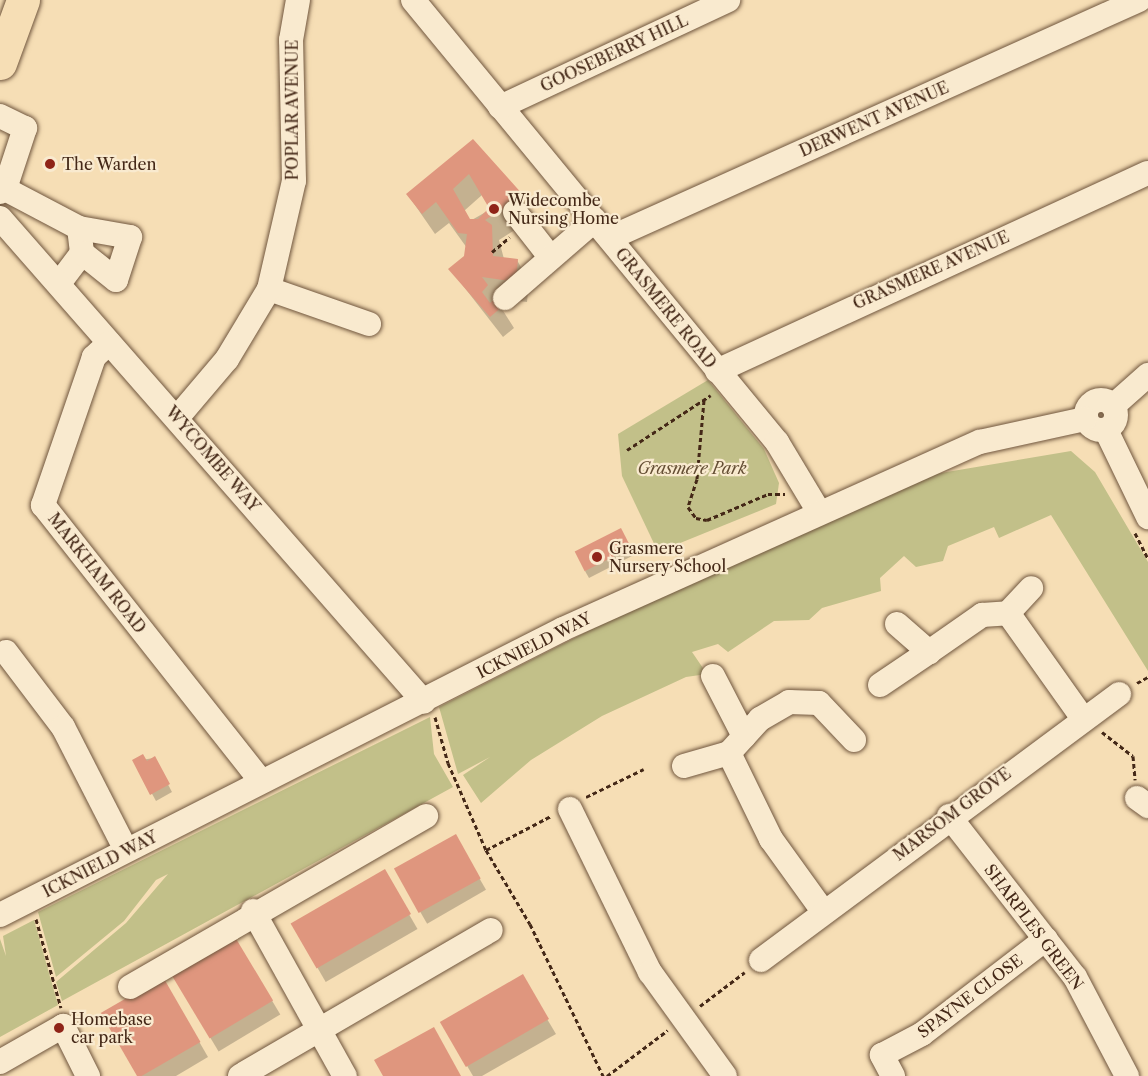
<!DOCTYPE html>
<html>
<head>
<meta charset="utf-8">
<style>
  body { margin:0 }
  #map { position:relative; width:1148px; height:1076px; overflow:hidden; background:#f6deb5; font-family:"Libre Caslon Text",serif }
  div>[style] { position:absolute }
  .green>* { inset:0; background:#c2c089 }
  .shadow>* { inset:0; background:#0003; transform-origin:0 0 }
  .building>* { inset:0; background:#df967e; transform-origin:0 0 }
  .path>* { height:3px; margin-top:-1.5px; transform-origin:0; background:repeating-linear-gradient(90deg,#442817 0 4.5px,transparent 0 7.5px) }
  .roads { filter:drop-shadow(0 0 2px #70563e) drop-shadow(0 0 2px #70563e) }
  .minor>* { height:24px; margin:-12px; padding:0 12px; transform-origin:12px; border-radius:12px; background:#f9eacf }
  .minor>.ring { margin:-12px; padding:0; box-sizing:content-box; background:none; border:24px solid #f9eacf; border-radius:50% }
  .highway>* { height:33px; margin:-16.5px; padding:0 16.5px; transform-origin:16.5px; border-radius:16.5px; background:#f6deb5 }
  .dots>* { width:16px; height:16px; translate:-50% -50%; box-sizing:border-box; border:3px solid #f9eacf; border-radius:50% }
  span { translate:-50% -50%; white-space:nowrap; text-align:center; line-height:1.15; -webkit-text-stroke:4.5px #f9eacf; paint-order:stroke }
  .street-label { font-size:16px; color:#442817 }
  .poi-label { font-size:16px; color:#442817 }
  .left { translate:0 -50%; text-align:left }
  .park-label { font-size:16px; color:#644e34; font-style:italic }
</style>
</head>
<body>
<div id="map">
  <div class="green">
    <div style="clip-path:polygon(708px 380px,764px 449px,779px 483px,776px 504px,658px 552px,622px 476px,618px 434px)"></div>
    <div style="clip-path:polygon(1071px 451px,1095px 472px,1148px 562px,1148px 671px,1051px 515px,999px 538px,994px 527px,948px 546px,943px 561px,916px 567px,904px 556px,880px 578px,881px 591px,822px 608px,809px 620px,774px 621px,728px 652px,718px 644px,692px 652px,707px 674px,686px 677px,602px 716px,531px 760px,481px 803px,463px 775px,490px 757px,458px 774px,439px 707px,602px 624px,935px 474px)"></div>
    <div style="clip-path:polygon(430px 717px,434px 754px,453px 787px,62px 1001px,56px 982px,126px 923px,168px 874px,156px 880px,124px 921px,56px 977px,38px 912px)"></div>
    <div style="clip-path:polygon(34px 920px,58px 1005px,0 1037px,0 939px,6px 956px,3px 936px)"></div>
  </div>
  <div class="shadow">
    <div style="clip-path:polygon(evenodd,472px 141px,535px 217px,499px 240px,504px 259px,517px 260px,529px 282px,527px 302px,495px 298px,514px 328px,503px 337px,450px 269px,466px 257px,467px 248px,449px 223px,435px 234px,408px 195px,472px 141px,482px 195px,491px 209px,470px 221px,464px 211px,482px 195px)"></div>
    <div style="clip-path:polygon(624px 536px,634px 555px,589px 578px,585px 571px)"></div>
    <div style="clip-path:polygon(154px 758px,172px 792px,156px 801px,134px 761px)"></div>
    <div style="left:455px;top:836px;width:62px;height:68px;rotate:60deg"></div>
    <div style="left:384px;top:871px;width:67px;height:106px;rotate:60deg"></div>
    <div style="left:235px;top:939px;width:88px;height:72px;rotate:59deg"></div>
    <div style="clip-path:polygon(522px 977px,556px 1034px,482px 1076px,473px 1076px,442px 1023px)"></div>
    <div style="clip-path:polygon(163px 979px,208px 1057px,176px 1076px,139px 1076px,103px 1014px)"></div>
  </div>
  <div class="building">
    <div style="clip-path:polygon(evenodd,473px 139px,524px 196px,485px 220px,492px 225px,493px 256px,518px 259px,516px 282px,482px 277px,488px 285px,482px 292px,490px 303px,496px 298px,503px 306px,490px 317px,448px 269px,464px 256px,467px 234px,458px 233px,436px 202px,422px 214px,406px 194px,473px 139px,469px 174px,489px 208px,478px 219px,470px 219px,453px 189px,469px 174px)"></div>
    <div style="left:621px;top:528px;width:22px;height:52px;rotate:63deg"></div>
    <div style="clip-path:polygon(143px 754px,147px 761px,155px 756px,170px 784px,150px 795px,132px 760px)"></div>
    <div style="left:456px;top:834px;width:51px;height:71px;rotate:61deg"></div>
    <div style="left:385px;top:869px;width:52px;height:109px;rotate:60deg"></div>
    <div style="left:235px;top:937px;width:74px;height:74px;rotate:59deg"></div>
    <div style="left:523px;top:974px;width:52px;height:96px;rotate:60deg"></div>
    <div style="left:163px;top:977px;width:75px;height:72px;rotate:60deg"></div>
    <div style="clip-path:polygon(434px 1027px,461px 1076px,383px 1076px,374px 1060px)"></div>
  </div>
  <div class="path">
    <div style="left:492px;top:252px;width:23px;rotate:-40deg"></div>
    <div style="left:704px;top:400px;width:79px;rotate:95.1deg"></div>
    <div style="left:697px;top:479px;width:29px;rotate:108deg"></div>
    <div style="left:688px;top:507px;width:14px;rotate:54deg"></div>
    <div style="left:696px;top:518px;width:11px;rotate:10deg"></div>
    <div style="left:707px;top:520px;width:66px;rotate:-23.1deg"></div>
    <div style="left:768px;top:494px;width:17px"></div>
    <div style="left:627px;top:450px;width:100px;rotate:-33.2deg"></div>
    <div style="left:1135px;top:533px;width:28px;rotate:63deg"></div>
    <div style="left:1137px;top:683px;width:13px;rotate:-29deg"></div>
    <div style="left:435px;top:717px;width:48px;rotate:74.2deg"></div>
    <div style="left:448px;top:763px;width:95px;rotate:66.4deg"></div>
    <div style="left:486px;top:850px;width:86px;rotate:59.3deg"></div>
    <div style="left:530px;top:924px;width:169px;rotate:64.3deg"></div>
    <div style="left:1102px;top:732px;width:39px;rotate:38deg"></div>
    <div style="left:1133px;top:756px;width:24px;rotate:85deg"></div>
    <div style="left:586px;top:797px;width:64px;rotate:-25.8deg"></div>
    <div style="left:486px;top:850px;width:73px;rotate:-27.6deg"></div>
    <div style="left:36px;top:919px;width:92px;rotate:74.3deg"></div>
    <div style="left:700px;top:1006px;width:56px;rotate:-37.1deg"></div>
    <div style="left:607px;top:1076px;width:76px;rotate:-37deg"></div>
  </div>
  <div class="roads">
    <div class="minor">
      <div style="left:413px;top:0;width:573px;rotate:50.53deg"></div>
      <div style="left:777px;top:442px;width:82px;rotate:59deg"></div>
      <div style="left:500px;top:107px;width:252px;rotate:-25.1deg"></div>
      <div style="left:0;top:116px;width:28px;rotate:26deg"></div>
      <div style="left:25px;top:128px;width:64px;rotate:108.2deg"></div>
      <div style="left:0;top:192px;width:6px;rotate:-31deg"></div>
      <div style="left:5px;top:189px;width:84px;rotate:27.8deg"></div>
      <div style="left:79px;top:228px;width:25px;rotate:83deg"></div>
      <div style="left:82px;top:253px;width:39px;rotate:127deg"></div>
      <div style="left:515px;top:212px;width:58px;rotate:52deg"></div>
      <div style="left:0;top:218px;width:643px;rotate:48.78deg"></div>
      <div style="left:79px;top:228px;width:52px;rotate:10deg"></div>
      <div style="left:130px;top:237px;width:45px;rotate:108deg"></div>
      <div style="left:116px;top:280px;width:43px;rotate:-141.5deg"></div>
      <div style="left:610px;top:238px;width:580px;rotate:-24.22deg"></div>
      <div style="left:269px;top:289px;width:106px;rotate:19.3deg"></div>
      <div style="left:505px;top:298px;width:119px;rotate:-40.9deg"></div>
      <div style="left:109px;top:343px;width:21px;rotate:137deg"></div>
      <div style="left:94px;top:357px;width:157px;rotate:109deg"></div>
      <div style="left:43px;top:505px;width:352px;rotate:51.7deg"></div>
      <div style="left:717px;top:371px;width:474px;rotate:-24.7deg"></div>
      <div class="ring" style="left:1086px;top:400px;width:6px;height:6px"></div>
      <div style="left:1113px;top:406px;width:47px;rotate:-41.5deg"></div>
      <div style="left:177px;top:418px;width:77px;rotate:-49.7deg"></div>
      <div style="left:227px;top:359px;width:82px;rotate:-59deg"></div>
      <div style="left:269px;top:289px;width:111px;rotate:-77deg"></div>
      <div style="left:294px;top:181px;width:141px;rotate:-91.2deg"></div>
      <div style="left:291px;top:40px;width:41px;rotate:-80.1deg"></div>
      <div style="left:1106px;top:430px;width:97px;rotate:64.2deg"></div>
      <div style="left:1008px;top:613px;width:34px;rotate:-47deg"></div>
      <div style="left:897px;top:624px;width:43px;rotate:41.2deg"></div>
      <div style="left:929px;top:652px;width:65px;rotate:-34.9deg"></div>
      <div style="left:982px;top:615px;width:26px;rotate:-4deg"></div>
      <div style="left:1008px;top:613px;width:128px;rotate:54.6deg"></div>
      <div style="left:6px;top:652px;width:94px;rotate:52.8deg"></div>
      <div style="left:63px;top:727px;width:138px;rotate:62.9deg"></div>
      <div style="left:713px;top:676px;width:68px;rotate:62.7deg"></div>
      <div style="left:880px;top:685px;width:59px;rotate:-34deg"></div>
      <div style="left:729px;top:753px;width:96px;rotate:64deg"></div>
      <div style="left:771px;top:839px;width:89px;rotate:54.2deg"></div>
      <div style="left:684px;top:766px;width:47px;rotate:-16.1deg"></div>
      <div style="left:729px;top:753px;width:46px;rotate:-47.6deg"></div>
      <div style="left:760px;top:719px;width:34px;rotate:-30deg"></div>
      <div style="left:789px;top:702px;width:30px;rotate:2deg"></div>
      <div style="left:819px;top:703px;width:51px;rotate:46.6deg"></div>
      <div style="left:1137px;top:798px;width:14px;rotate:36deg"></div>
      <div style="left:570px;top:809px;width:182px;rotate:63.9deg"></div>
      <div style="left:650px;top:972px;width:128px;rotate:54.2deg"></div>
      <div style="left:949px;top:816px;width:204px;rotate:52deg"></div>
      <div style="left:1075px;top:977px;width:112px;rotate:62.3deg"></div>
      <div style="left:253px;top:911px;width:189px;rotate:60.9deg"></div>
      <div style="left:0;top:915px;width:631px;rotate:-26.93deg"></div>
      <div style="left:563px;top:629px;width:457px;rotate:-24.2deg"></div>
      <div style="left:980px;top:442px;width:107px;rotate:-12.4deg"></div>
      <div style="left:761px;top:960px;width:446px;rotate:-36.6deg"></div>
      <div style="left:130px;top:987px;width:342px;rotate:-30deg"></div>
      <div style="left:0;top:1062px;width:73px;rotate:-29.7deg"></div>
      <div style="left:63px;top:1026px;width:56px;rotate:63.4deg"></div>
      <div style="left:240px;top:1076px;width:290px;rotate:-30.2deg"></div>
      <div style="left:893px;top:1076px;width:24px;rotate:-118deg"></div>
      <div style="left:882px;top:1055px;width:45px;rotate:-27.7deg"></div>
      <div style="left:922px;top:1034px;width:156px;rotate:-37.5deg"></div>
    </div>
    <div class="highway">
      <div style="left:0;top:63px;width:67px;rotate:-69.9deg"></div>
    </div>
  </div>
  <div class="dots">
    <div style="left:50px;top:164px;background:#8f2418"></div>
    <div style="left:494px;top:209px;background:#8f2418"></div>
    <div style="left:597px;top:557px;background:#8f2418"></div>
    <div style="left:59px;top:1028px;background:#8f2418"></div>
  </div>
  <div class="street-label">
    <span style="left:614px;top:53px;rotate:-25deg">GOOSEBERRY HILL</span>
    <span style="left:292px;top:110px;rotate:-90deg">POPLAR AVENUE</span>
    <span style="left:874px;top:119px;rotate:-24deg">DERWENT AVENUE</span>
    <span style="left:931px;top:270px;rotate:-24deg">GRASMERE AVENUE</span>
    <span style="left:666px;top:308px;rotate:51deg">GRASMERE ROAD</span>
    <span style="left:213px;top:459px;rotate:49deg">WYCOMBE WAY</span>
    <span style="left:97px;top:573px;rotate:52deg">MARKHAM ROAD</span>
    <span style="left:534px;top:645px;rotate:-27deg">ICKNIELD WAY</span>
    <span style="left:952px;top:814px;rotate:-37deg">MARSOM GROVE</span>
    <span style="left:100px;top:864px;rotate:-27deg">ICKNIELD WAY</span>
    <span style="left:1034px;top:927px;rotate:53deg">SHARPLES GREEN</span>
    <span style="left:970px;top:996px;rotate:-37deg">SPAYNE CLOSE</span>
  </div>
  <div class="poi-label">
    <span class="left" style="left:62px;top:164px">The Warden</span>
    <span class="left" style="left:508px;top:209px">Widecombe<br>Nursing Home</span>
    <span class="left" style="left:609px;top:557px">Grasmere<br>Nursery School</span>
    <span class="left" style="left:71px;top:1028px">Homebase<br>car park</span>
  </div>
  <div class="park-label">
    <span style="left:692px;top:468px">Grasmere Park</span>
  </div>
</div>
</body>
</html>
